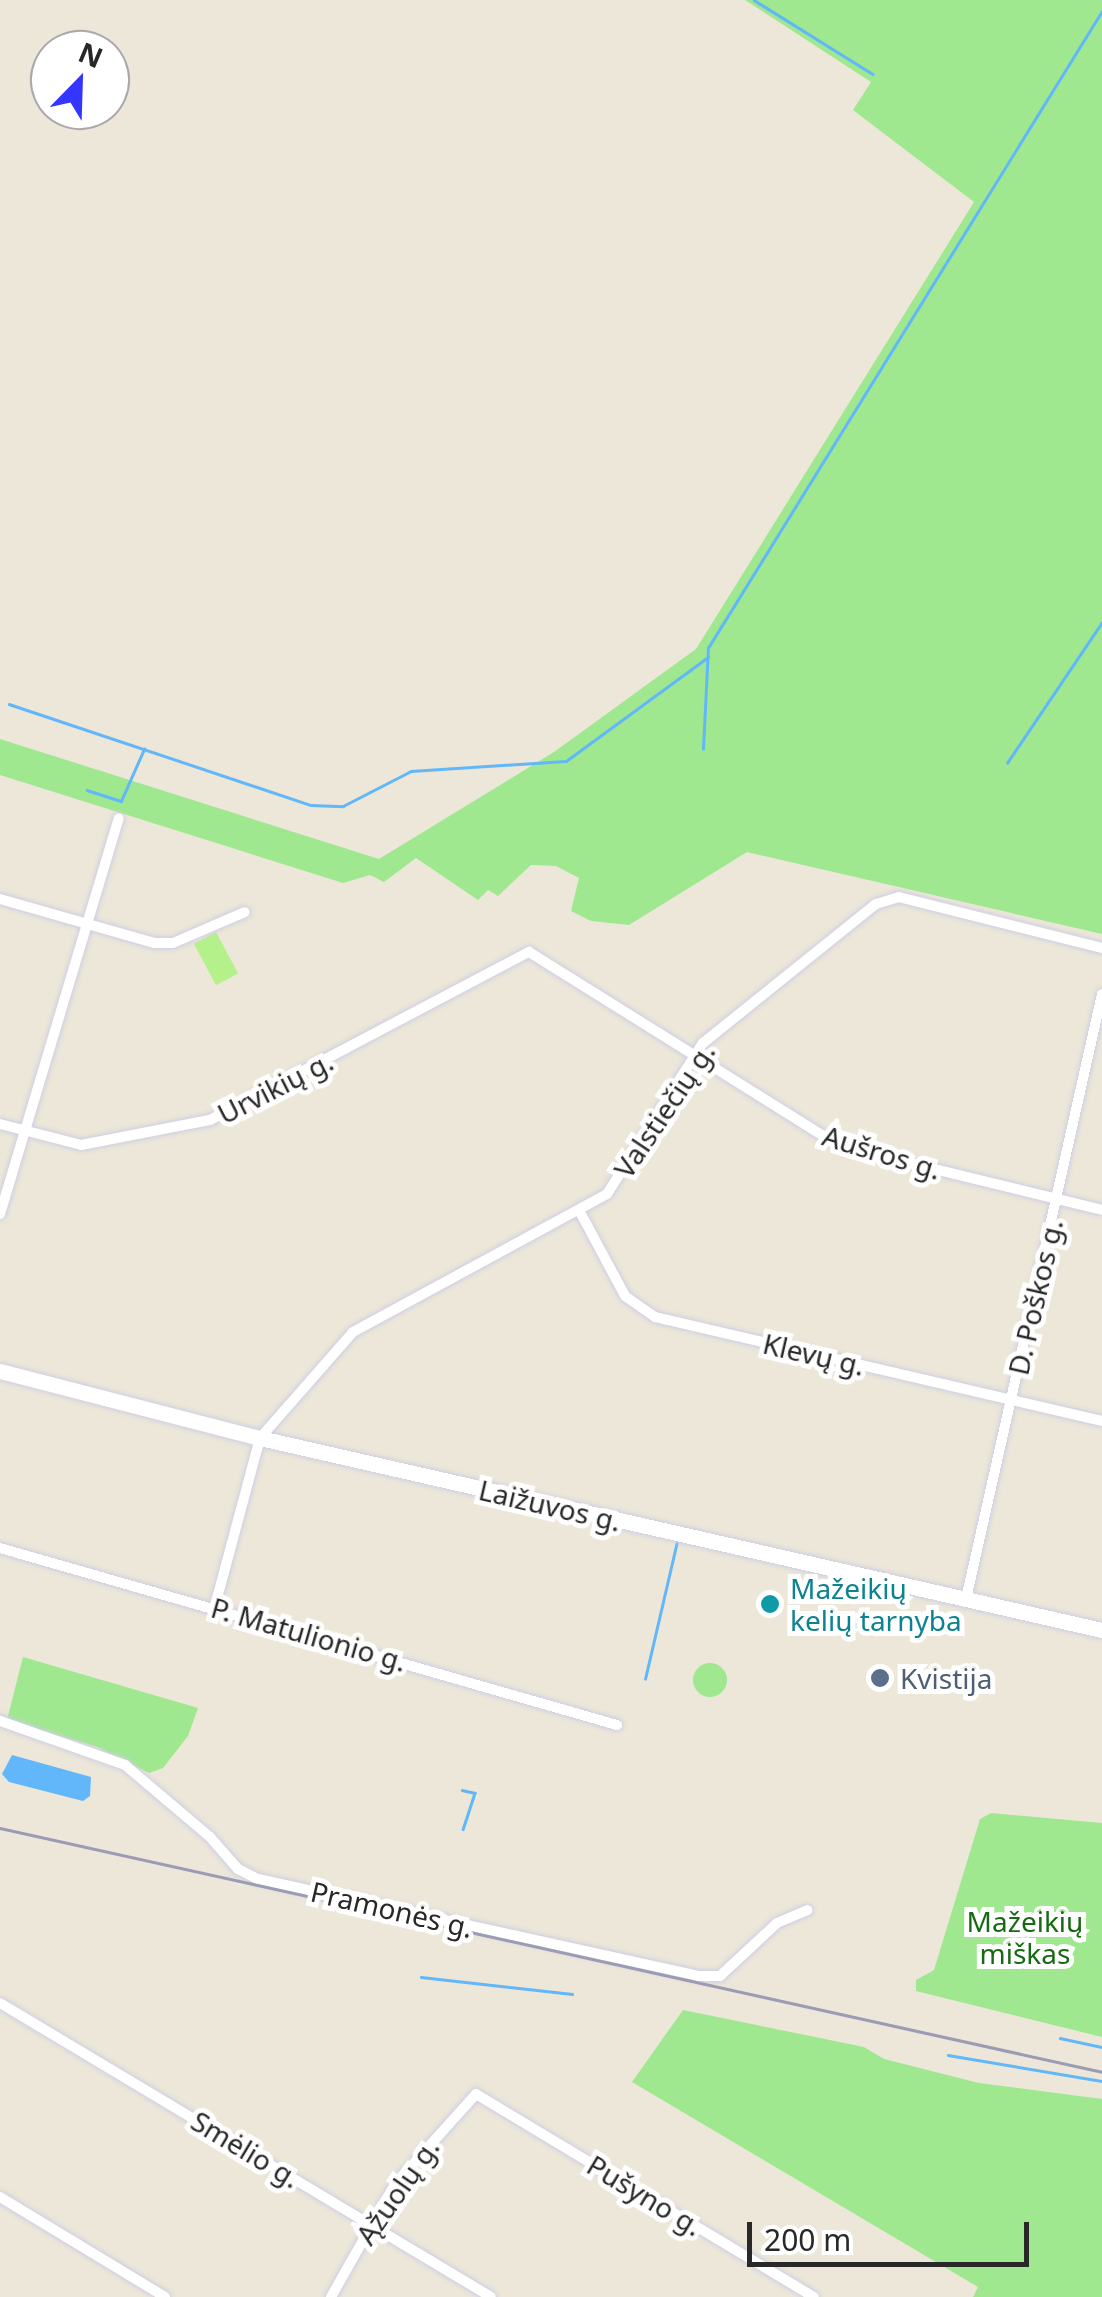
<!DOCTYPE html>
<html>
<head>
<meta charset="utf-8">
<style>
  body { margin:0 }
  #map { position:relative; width:1102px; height:2297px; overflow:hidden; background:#ece7d8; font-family:"Noto Sans",sans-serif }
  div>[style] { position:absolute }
  .green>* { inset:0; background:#9fe88f }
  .round { border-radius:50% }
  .pitch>* { inset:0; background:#b4f18a; transform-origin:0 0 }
  .water>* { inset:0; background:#61b7f9 }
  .stream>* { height:2.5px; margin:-1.25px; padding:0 1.25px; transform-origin:1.25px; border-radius:1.25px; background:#61b7f9 }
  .roads { filter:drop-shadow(0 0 2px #cecee3) drop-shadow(0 0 2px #cecee3) }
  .minor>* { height:10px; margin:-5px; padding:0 5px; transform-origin:5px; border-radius:5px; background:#fff }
  .secondary>* { height:15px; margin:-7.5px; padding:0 7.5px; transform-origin:7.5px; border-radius:7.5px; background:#fff }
  .rail>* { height:2.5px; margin:-1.25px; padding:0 1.25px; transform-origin:1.25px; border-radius:1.25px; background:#9b9bb5 }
  .dots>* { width:28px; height:28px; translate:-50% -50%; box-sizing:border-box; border:5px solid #fff; border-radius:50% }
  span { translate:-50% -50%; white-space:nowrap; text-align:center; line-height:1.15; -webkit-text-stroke:10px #fff; paint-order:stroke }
  .street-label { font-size:28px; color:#282828 }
  .culture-label { font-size:28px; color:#0d838f }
  .left { translate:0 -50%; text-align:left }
  .service-label { font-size:28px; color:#4e5e75 }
  .park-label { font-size:28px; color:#176a13 }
  .north { position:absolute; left:30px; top:30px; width:100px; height:100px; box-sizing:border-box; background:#fff; border:2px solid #a9a9a9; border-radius:50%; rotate:23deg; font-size:28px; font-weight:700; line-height:40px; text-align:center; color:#282828 }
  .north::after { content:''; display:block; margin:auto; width:35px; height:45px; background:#3336ff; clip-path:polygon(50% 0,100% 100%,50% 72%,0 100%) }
  .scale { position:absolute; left:747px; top:2222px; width:282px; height:45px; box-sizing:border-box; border:5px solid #282828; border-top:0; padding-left:12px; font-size:30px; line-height:35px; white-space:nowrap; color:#282828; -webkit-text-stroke:8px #fff; paint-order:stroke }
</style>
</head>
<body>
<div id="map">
  <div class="green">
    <div style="clip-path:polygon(745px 0,1102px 0,1102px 934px,747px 852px,629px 925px,591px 921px,571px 911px,579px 878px,556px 866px,531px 865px,498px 896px,488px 890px,478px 900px,416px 858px,384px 882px,370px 875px,343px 883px,0 775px,0 739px,379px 859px,554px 752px,696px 649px,974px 202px,853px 110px,871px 82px)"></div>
    <div style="clip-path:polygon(23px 1657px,198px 1708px,188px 1736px,163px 1768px,149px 1773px,97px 1747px,7px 1720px)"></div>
    <div class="round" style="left:693px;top:1663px;width:34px;height:34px"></div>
    <div style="clip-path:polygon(991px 1813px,1102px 1823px,1102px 2037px,916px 1991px,916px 1980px,934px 1970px,980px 1819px)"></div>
    <div style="clip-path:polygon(683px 2010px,864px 2047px,884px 2059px,979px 2083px,1102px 2099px,1102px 2297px,973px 2297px,978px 2287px,632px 2082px)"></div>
  </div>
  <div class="pitch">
    <div style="left:216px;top:932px;width:47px;height:25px;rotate:62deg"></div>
  </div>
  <div class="water">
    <div style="clip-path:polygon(12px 1755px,91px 1777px,90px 1796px,83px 1801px,9px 1782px,2px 1774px)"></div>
  </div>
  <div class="stream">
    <div style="left:754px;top:0;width:140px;rotate:31.9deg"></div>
    <div style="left:9px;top:704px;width:318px;rotate:18.5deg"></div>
    <div style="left:311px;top:805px;width:32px;rotate:2deg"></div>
    <div style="left:343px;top:806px;width:76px;rotate:-27.2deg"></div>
    <div style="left:411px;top:771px;width:155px;rotate:-3.7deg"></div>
    <div style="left:566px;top:761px;width:176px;rotate:-36.2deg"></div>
    <div style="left:703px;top:749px;width:101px;rotate:-87.2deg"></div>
    <div style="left:708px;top:648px;width:749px;rotate:-58.26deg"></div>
    <div style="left:1007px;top:763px;width:170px;rotate:-56deg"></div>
    <div style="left:87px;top:790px;width:36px;rotate:18deg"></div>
    <div style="left:121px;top:801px;width:57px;rotate:-66.1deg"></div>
    <div style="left:645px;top:1679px;width:141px;rotate:-76.9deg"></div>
    <div style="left:462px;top:1790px;width:13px;rotate:13deg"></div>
    <div style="left:475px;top:1793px;width:38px;rotate:108deg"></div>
    <div style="left:421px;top:1977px;width:152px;rotate:6.4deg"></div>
    <div style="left:1060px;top:2038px;width:43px;rotate:12.1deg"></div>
    <div style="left:948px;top:2055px;width:156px;rotate:9.6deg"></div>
  </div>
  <div class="roads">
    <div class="minor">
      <div style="left:0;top:899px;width:160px;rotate:15.9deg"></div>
      <div style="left:154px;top:943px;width:19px"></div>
      <div style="left:173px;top:943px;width:78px;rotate:-23.3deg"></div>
      <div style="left:0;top:1124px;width:84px;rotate:14.5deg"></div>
      <div style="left:81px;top:1145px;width:131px;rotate:-11deg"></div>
      <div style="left:210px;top:1120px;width:361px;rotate:-27.8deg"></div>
      <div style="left:529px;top:952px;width:367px;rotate:32deg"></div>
      <div style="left:840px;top:1146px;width:270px;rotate:13.7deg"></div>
      <div style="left:580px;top:1212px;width:95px;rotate:61.8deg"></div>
      <div style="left:625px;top:1296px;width:37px;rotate:35deg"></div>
      <div style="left:655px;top:1317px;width:459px;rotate:13.1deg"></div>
      <div style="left:0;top:1214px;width:413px;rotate:-73.3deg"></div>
      <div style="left:0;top:1548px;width:642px;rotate:16.01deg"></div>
      <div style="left:966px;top:1599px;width:620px;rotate:-77.33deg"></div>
      <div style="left:215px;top:1606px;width:174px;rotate:-75deg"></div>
      <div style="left:260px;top:1438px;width:141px;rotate:-48.7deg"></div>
      <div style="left:353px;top:1332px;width:289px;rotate:-28.5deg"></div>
      <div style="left:607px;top:1194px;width:179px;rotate:-57.6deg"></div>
      <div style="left:703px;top:1043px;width:222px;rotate:-38.8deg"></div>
      <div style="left:876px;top:904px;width:24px;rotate:-17deg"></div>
      <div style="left:899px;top:897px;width:209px;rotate:14.1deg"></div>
      <div style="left:0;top:1721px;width:133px;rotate:19.4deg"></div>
      <div style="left:125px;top:1765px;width:111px;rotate:40.3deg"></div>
      <div style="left:210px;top:1837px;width:43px;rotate:48.8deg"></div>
      <div style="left:238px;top:1869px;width:22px;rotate:27deg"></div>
      <div style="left:258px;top:1879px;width:451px;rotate:12.4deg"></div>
      <div style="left:698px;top:1976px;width:22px"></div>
      <div style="left:720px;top:1976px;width:78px;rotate:-42.9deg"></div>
      <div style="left:777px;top:1923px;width:33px;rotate:-23deg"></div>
      <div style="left:0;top:2003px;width:572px;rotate:30.91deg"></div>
      <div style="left:0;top:2197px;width:193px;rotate:31.2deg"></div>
      <div style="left:331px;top:2297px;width:130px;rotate:-60.5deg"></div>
      <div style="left:395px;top:2184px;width:121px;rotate:-48deg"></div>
      <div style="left:476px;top:2094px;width:394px;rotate:31deg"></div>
    </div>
    <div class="secondary">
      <div style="left:0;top:1371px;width:268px;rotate:14.5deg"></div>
      <div style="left:260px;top:1438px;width:864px;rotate:12.85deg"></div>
    </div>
  </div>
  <div class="rail">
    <div style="left:0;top:1828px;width:1129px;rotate:12.48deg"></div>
  </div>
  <div class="dots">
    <div style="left:770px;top:1604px;background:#0f9aa8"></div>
    <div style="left:880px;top:1678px;background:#5c6f8a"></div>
  </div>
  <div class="street-label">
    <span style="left:275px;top:1087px;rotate:-27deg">Urvikių g.</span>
    <span style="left:664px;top:1110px;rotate:-56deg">Valstiečių g.</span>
    <span style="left:882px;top:1152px;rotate:17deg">Aušros g.</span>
    <span style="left:1035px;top:1297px;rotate:-77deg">D. Poškos g.</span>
    <span style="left:814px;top:1354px;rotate:13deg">Klevų g.</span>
    <span style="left:550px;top:1505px;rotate:13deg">Laižuvos g.</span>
    <span style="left:309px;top:1634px;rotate:16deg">P. Matulionio g.</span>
    <span style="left:392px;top:1909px;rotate:13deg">Pramonės g.</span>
    <span style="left:246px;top:2149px;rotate:31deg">Smėlio g.</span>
    <span style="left:397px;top:2191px;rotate:-55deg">Ąžuolų g.</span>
    <span style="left:645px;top:2195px;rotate:31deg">Pušyno g.</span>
  </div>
  <div class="culture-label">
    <span class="left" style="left:790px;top:1604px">Mažeikių<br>kelių tarnyba</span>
  </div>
  <div class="service-label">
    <span class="left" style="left:900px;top:1678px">Kvistija</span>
  </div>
  <div class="park-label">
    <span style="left:1025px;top:1937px">Mažeikių<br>miškas</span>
  </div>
  <div class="north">N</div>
  <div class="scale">200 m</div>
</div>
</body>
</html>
